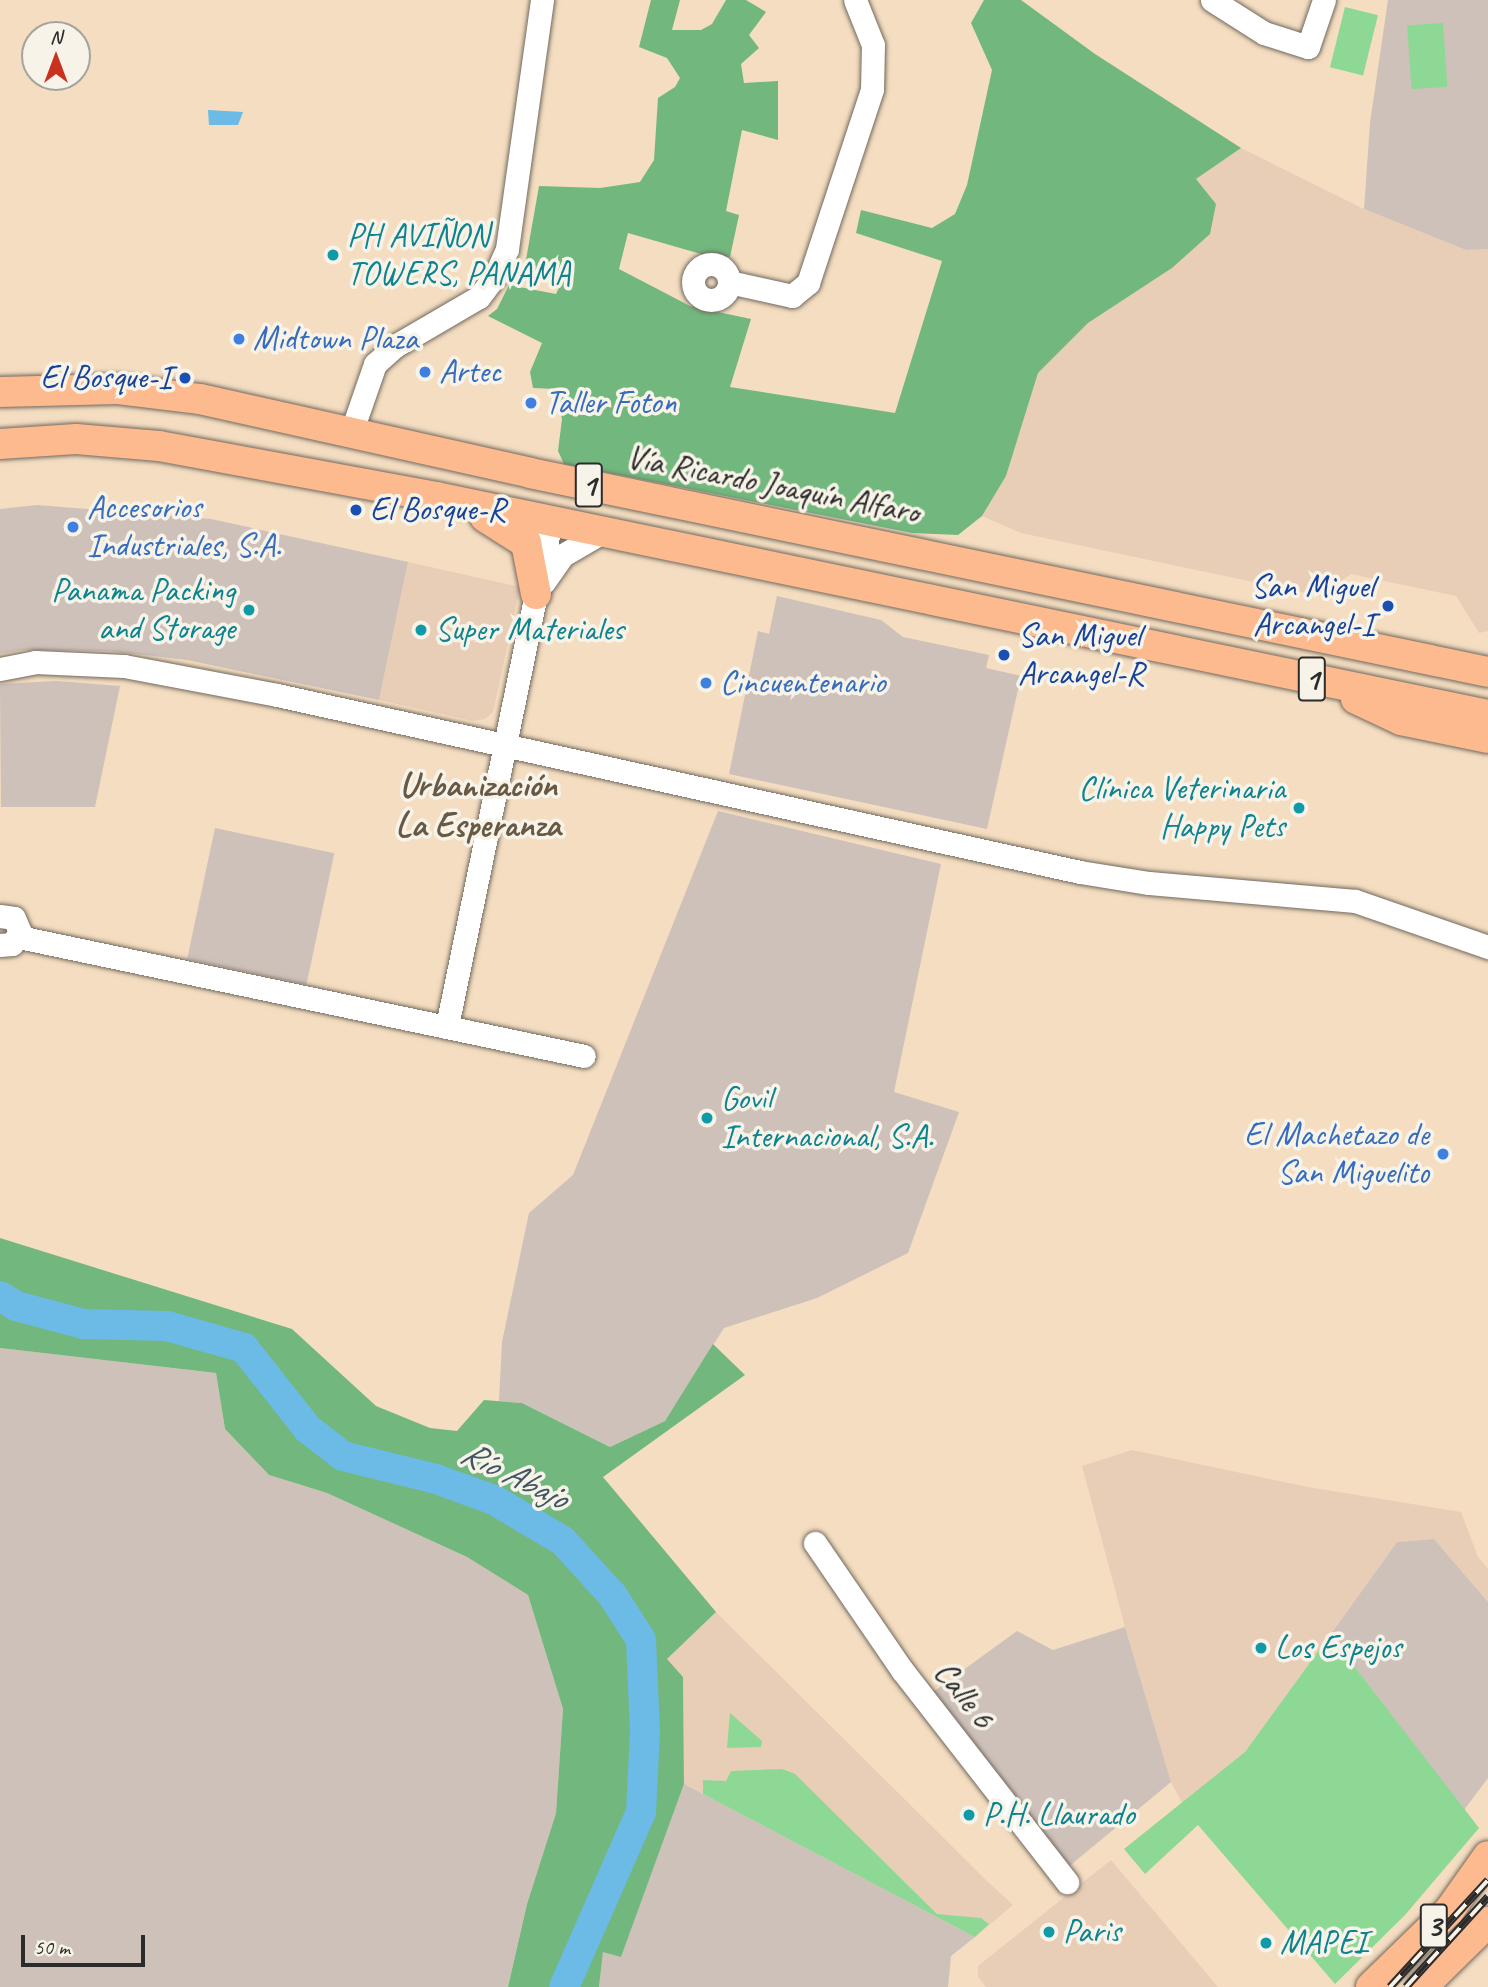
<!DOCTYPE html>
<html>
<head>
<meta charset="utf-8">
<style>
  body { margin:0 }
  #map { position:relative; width:1488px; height:1987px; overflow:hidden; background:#f4ddc0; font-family:Caveat,sans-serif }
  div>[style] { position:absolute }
  .built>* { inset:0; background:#e9ceb7 }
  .industrial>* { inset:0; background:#cec1ba; transform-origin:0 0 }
  .green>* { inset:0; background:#8dd894; transform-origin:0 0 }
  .forest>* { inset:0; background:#72b87e }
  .water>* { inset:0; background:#6cbae6 }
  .river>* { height:30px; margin:-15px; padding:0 15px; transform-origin:15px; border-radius:15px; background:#6cbae6 }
  .roads { filter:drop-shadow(0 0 2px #71695f) drop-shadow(0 0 2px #71695f) }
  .minor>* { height:23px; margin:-11.5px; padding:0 11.5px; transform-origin:11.5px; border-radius:11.5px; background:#fff }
  .minor>.ring { margin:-11.5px; padding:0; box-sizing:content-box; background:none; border:23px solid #fff; border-radius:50% }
  .major>* { height:30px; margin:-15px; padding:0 15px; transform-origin:15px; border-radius:15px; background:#fcba8e }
  .rail>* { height:8px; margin-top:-4px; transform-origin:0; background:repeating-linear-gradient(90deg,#f7f3e8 0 16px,#2b2b2b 0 32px); box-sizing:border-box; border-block:2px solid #2b2b2b }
  .dots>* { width:19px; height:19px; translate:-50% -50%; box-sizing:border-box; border:4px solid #f7f3e8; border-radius:50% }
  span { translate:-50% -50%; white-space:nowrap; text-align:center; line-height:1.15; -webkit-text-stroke:7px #f7f3e8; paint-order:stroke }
  .shield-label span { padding:2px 5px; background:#f7f3e8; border:2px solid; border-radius:5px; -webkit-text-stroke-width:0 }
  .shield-label { font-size:32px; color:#2b2b2b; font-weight:700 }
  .culture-label { font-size:33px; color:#0d838f }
  .left { translate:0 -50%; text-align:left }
  .right { translate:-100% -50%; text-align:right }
  .shop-label { font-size:33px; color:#366cbe }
  .transit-label { font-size:33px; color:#164399 }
  .street-label { font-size:33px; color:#2b2b2b }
  .neighbourhood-label { font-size:35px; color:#685945; font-weight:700 }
  .water-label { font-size:35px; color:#3e5663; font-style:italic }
  .north { position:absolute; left:21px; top:21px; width:70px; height:70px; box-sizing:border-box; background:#f7f3e8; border:2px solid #a5a39c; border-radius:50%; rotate:0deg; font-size:19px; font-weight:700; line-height:28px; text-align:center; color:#2b2b2b }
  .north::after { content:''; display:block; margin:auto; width:24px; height:32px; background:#c8321e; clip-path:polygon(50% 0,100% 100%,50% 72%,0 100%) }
  .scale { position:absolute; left:21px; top:1935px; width:124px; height:32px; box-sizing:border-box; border:4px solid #2b2b2b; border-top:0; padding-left:9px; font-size:21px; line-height:24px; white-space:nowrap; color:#2b2b2b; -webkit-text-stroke:5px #f7f3e8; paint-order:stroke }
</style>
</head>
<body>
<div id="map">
  <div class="built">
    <div style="clip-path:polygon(1241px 148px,1364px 209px,1466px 250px,1488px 249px,1488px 631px,1479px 633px,1456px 596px,1351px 574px,1320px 596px,1021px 533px,982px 516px,1006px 476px,1038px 373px,1088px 323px,1172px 268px,1196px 179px)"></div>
    <div style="clip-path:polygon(408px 562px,520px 587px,493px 712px,485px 719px,473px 721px,379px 700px)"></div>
    <div style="clip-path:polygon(1132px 1450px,1308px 1487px,1461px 1512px,1478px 1557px,1488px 1569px,1488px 1602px,1434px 1539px,1397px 1542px,1245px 1752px,1182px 1803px,1171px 1782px,1125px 1627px,1082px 1466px)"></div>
    <div style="clip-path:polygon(716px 1612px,986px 1880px,1013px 1905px,975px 1937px,684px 1784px,683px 1677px,667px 1659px)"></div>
    <div style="clip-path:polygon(1111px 1860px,1218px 1987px,986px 1987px,978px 1977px,978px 1966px)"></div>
  </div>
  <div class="industrial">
    <div style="clip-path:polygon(1388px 0,1488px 0,1488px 249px,1466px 250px,1364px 209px,1370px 123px)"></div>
    <div style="clip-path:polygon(37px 505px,211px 519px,408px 562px,379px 700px,187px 660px,110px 651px,23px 650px,0 654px,0 509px)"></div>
    <div style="clip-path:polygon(777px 596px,881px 620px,903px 637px,989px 655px,986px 668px,1021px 676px,987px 829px,729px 774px,758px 631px,769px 634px)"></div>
    <div style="clip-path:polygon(56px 681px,120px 686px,95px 807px,1px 807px,0 684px)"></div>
    <div style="clip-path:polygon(718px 811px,941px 864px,894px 1092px,959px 1112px,908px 1253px,817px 1298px,724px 1328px,665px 1421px,610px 1447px,522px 1403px,499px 1401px,502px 1342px,529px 1213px,573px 1175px)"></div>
    <div style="left:215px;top:828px;width:122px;height:134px;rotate:12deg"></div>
    <div style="clip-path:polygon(0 1348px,216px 1373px,225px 1429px,269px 1475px,327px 1493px,467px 1557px,528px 1595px,563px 1709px,556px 1813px,527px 1904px,508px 1987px,0 1987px)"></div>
    <div style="clip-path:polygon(1434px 1539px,1488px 1602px,1488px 1778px,1464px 1810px,1330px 1635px,1397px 1542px)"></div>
    <div style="clip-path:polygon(1125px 1627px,1171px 1782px,1067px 1868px,933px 1692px,1017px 1631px,1053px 1650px)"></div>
    <div style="clip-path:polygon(684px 1784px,975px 1937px,951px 1956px,948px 1987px,599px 1987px,603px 1951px,621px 1956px)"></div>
  </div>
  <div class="green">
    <div style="left:1345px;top:7px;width:34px;height:62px;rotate:14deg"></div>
    <div style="left:1443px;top:23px;width:64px;height:36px;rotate:86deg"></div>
    <div style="clip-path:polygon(1330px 1635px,1479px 1828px,1405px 1915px,1335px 1984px,1198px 1825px,1145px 1874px,1124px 1849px,1245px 1752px)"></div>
    <div style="clip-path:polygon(730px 1713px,762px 1741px,761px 1747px,727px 1748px)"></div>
    <div style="clip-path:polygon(782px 1769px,795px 1774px,937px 1914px,981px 1918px,989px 1924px,975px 1937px,703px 1794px,703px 1780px,726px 1781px,731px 1771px)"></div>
  </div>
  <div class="forest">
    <div style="clip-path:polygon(651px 0,680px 0,672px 30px,701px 30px,712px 24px,726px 0,746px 0,766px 12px,749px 35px,759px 48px,741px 64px,744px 83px,778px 81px,778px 140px,742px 130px,726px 211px,739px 215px,730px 257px,701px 254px,628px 233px,619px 269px,690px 306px,751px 319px,730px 387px,895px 413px,942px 261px,856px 233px,861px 210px,932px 228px,955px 214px,967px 185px,992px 70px,971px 23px,984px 0,1021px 0,1095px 54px,1241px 148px,1196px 179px,1216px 204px,1210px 234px,1172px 268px,1088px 323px,1038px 373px,1006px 476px,982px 516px,958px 535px,912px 533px,564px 464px,558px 451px,562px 419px,556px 389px,533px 388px,530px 372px,542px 343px,488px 316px,497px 309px,509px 285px,556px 294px,564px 276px,524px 271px,539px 186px,600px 188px,640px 182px,654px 160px,658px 98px,675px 87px,680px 78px,667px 58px,639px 47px)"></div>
    <div style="clip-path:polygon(0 1238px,292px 1329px,376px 1406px,430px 1428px,457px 1431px,484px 1400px,522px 1403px,610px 1447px,665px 1421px,713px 1344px,745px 1375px,603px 1477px,716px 1612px,667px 1659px,683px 1677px,684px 1784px,621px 1957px,603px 1952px,599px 1987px,508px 1987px,527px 1904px,556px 1813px,563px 1709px,528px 1595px,467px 1557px,327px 1493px,269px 1475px,225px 1429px,216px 1373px,0 1348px)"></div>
  </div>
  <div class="water">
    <div style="clip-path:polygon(208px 110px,243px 112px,238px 125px,209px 125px)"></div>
  </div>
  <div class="river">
    <div style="left:0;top:1296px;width:19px;rotate:32deg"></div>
    <div style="left:16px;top:1306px;width:69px;rotate:15deg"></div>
    <div style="left:83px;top:1324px;width:84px;rotate:1.4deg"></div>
    <div style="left:167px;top:1326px;width:80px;rotate:15.9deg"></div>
    <div style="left:244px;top:1348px;width:103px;rotate:51.7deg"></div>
    <div style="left:308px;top:1429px;width:44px;rotate:37.6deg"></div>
    <div style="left:343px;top:1456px;width:96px;rotate:13.9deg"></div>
    <div style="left:436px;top:1479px;width:62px;rotate:19.9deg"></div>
    <div style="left:494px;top:1500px;width:80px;rotate:30.7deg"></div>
    <div style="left:563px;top:1541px;width:74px;rotate:47.7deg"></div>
    <div style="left:613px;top:1596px;width:52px;rotate:57.5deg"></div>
    <div style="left:641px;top:1640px;width:91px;rotate:87.5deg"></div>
    <div style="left:645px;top:1731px;width:81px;rotate:92.8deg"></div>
    <div style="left:641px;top:1812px;width:191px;rotate:113.7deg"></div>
  </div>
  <div class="roads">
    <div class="minor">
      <div style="left:1212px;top:0;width:62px;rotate:32.4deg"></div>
      <div style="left:1264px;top:33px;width:46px;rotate:17.7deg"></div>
      <div style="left:1308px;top:47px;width:50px;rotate:-71.2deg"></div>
      <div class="ring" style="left:693px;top:264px;width:13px;height:13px"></div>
      <div style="left:729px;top:282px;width:65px;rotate:12.5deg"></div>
      <div style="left:792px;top:296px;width:21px;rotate:-39deg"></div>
      <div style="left:808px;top:283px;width:204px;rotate:-71.7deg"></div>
      <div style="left:872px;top:89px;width:44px;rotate:-88.7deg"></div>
      <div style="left:873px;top:45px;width:48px;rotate:-111.8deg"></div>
      <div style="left:351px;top:433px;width:73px;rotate:-70.8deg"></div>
      <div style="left:375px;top:364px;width:27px;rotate:-42deg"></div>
      <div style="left:395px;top:346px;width:97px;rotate:-30.3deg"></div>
      <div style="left:479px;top:297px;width:26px;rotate:-53deg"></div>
      <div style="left:495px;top:276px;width:30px;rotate:-66deg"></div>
      <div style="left:507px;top:249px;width:251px;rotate:-82deg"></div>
      <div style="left:544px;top:582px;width:33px;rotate:-55deg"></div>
      <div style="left:563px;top:555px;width:48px;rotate:-30.3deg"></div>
      <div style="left:0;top:669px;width:36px;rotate:-11deg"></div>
      <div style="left:35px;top:662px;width:89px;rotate:2.6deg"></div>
      <div style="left:124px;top:666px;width:156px;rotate:10.7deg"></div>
      <div style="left:277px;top:695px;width:822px;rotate:12.43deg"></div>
      <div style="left:1080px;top:872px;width:70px;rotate:9.1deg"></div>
      <div style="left:1149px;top:883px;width:207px;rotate:5deg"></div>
      <div style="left:1355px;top:901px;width:141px;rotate:19.1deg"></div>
      <div style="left:0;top:916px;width:14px;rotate:8deg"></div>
      <div style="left:14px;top:918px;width:15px;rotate:67deg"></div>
      <div style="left:20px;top:932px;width:14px;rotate:124deg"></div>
      <div style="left:12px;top:944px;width:12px;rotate:175deg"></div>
      <div style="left:19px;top:937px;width:577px;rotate:11.89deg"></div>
      <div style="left:447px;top:1026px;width:516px;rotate:-78.36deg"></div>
      <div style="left:815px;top:1543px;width:154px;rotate:55.6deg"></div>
      <div style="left:902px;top:1670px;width:269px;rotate:52.1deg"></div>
    </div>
    <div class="major">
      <div style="left:0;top:392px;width:118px;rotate:-1.5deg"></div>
      <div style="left:118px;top:389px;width:83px;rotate:7deg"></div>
      <div style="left:200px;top:399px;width:338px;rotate:12.6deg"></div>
      <div style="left:530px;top:473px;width:978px;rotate:11.73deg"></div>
      <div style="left:0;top:444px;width:76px;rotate:-3.8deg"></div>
      <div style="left:76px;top:439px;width:83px;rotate:4.8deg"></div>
      <div style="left:159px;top:446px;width:282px;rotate:10.4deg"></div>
      <div style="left:436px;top:497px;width:1074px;rotate:11.71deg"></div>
      <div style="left:485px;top:517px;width:49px;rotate:32.4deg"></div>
      <div style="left:526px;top:543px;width:52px;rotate:78.9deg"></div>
      <div style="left:1356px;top:699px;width:50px;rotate:25deg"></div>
      <div style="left:1401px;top:720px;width:89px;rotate:11.7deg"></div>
      <div style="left:1371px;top:1987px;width:109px;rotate:-44.3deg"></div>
      <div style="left:1449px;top:1911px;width:67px;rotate:-54.7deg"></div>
      <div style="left:1422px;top:1987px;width:93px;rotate:-44.6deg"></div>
    </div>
  </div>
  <div class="rail">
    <div style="left:1390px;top:1987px;width:145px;rotate:-47.5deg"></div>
    <div style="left:1406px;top:1987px;width:122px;rotate:-47.7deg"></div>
  </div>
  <div class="dots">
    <div style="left:333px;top:255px;background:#0f9aa8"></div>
    <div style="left:239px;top:339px;background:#3f7fe0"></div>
    <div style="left:425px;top:372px;background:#3f7fe0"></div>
    <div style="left:185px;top:378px;background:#1a4fb4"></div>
    <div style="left:531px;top:403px;background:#3f7fe0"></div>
    <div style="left:356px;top:510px;background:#1a4fb4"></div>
    <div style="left:73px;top:527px;background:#3f7fe0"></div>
    <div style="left:1388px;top:606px;background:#1a4fb4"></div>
    <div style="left:249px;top:610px;background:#0f9aa8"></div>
    <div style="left:421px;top:630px;background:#0f9aa8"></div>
    <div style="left:1004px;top:655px;background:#1a4fb4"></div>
    <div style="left:706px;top:683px;background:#3f7fe0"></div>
    <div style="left:1299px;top:808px;background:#0f9aa8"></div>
    <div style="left:707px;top:1118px;background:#0f9aa8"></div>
    <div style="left:1443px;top:1154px;background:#3f7fe0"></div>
    <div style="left:1261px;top:1648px;background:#0f9aa8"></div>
    <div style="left:969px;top:1815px;background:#0f9aa8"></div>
    <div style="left:1049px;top:1932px;background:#0f9aa8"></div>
    <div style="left:1266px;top:1943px;background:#0f9aa8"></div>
  </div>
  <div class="shield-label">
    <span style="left:589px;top:485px">1</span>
    <span style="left:1312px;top:679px">1</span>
    <span style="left:1434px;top:1926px">3</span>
  </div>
  <div class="culture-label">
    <span class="left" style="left:347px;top:255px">PH AVIÑON<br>TOWERS, PANAMA</span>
    <span class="right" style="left:235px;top:610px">Panama Packing<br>and Storage</span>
    <span class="left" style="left:435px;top:630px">Super Materiales</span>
    <span class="right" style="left:1285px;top:808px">Clínica Veterinaria<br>Happy Pets</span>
    <span class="left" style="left:721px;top:1118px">Govil<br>Internacional, S.A.</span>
    <span class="left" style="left:1275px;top:1648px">Los Espejos</span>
    <span class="left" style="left:983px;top:1815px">P.H. Llaurado</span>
    <span class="left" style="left:1063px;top:1932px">Paris</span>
    <span class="left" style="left:1280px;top:1943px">MAPEI</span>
  </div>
  <div class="shop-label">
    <span class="left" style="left:253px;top:339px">Midtown Plaza</span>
    <span class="left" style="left:439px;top:372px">Artec</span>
    <span class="left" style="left:545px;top:403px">Taller Foton</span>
    <span class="left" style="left:87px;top:527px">Accesorios<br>Industriales, S.A.</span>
    <span class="left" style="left:720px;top:683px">Cincuentenario</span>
    <span class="right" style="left:1429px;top:1154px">El Machetazo de<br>San Miguelito</span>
  </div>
  <div class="transit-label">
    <span class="right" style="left:171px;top:378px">El Bosque-I</span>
    <span class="left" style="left:370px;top:510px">El Bosque-R</span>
    <span class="right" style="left:1374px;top:606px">San Miguel<br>Arcangel-I</span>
    <span class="left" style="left:1018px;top:655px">San Miguel<br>Arcangel-R</span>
  </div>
  <div class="street-label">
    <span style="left:773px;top:485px;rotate:11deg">Vía Ricardo Joaquín Alfaro</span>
    <span style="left:964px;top:1695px;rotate:52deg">Calle 6</span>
  </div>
  <div class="neighbourhood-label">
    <span style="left:478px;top:805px">Urbanización<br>La Esperanza</span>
  </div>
  <div class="water-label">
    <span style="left:514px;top:1475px;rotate:26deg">Río Abajo</span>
  </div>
  <div class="north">N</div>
  <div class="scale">50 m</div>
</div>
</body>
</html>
